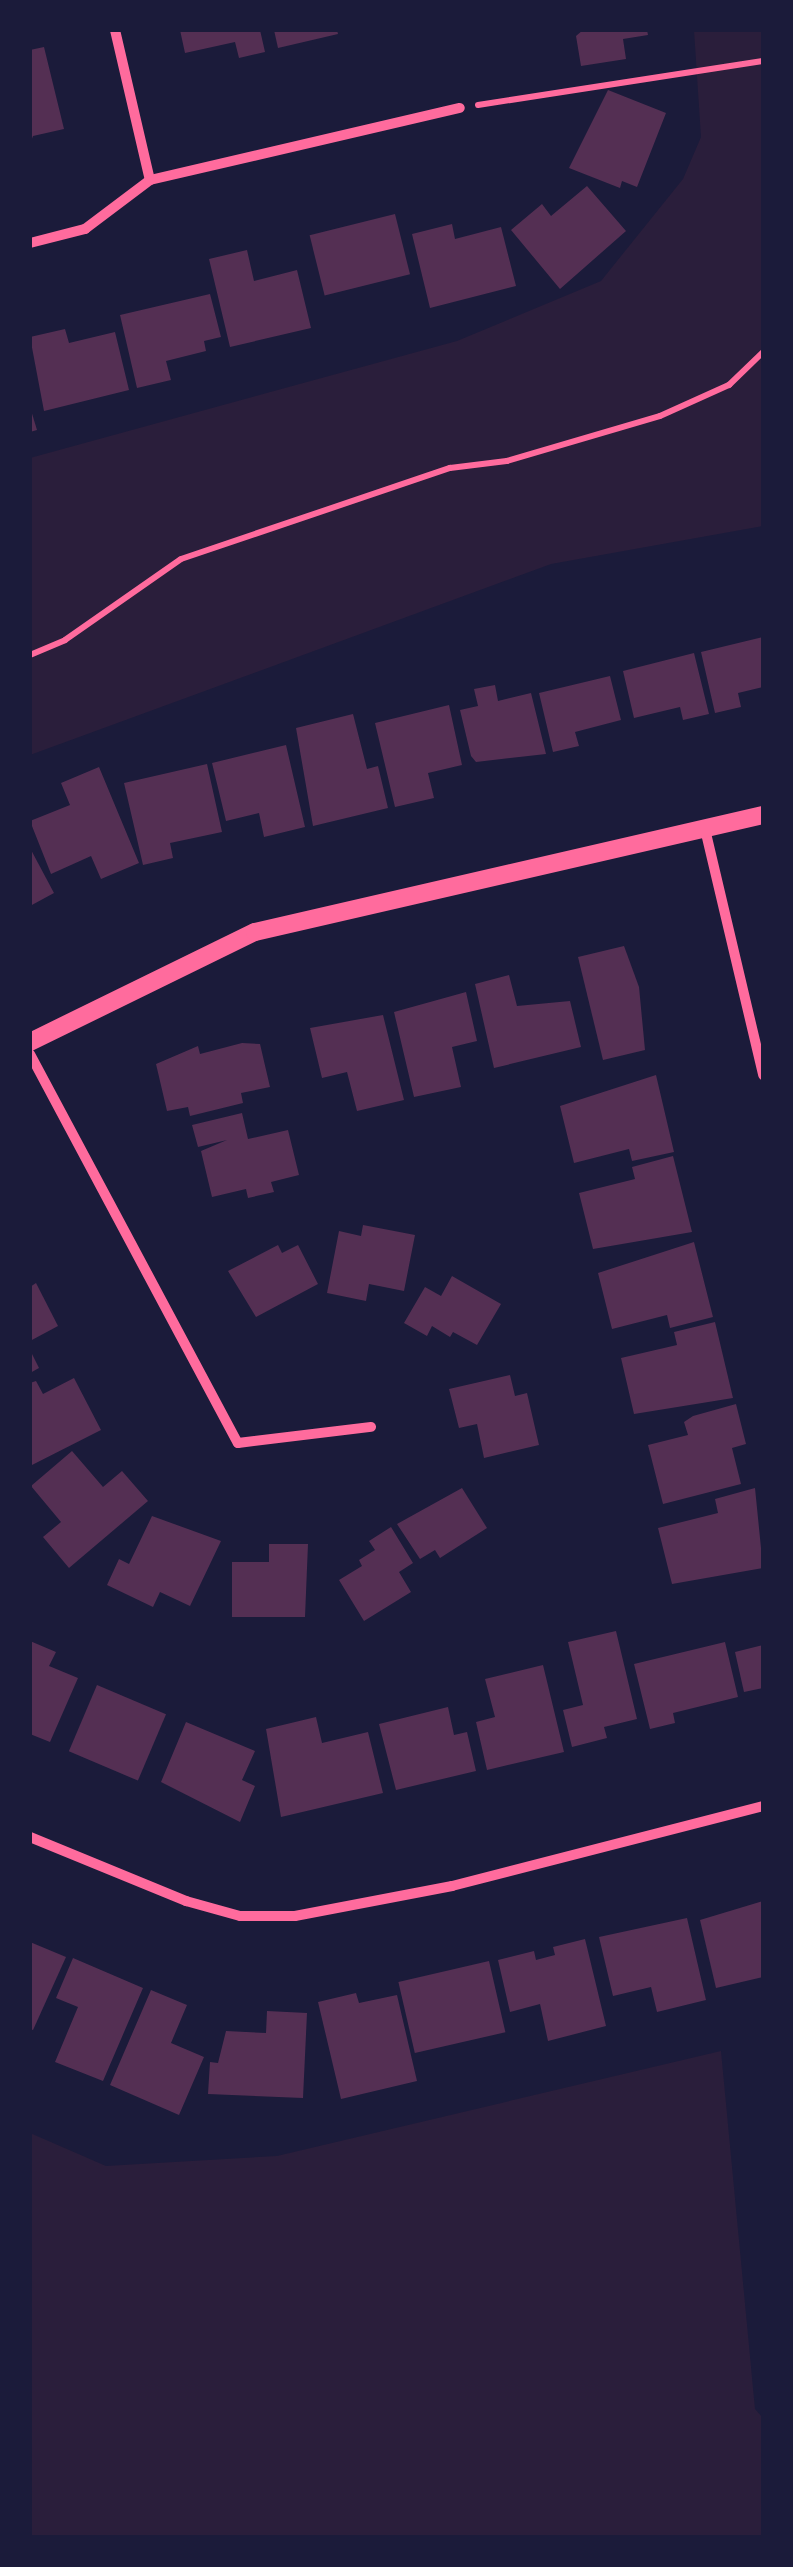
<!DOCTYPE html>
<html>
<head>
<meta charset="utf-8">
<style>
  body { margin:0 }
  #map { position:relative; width:793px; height:2567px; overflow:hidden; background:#1b1b3a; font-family:"Roboto Serif",serif }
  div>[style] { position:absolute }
  .green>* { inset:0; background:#2a1e3b }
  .building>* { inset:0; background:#542f53; transform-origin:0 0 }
  .path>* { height:6px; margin:-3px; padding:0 3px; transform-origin:3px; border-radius:3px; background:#ff6b9d }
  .minor>* { height:10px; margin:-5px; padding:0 5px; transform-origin:5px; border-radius:5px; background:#ff6b9d }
  .tertiary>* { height:18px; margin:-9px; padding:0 9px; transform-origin:9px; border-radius:9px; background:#ff6b9d }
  span { translate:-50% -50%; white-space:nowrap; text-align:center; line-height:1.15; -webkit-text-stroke:8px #1b1b3a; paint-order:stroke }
  .frame { position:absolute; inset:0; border:32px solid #1b1b3a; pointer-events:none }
</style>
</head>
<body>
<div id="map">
  <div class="green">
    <div style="clip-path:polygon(694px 30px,763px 30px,763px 526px,551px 564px,30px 755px,30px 458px,457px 341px,601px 281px,683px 179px,701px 137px)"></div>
    <div style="clip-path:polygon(721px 2051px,755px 2409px,763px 2418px,763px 2537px,30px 2537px,30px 2133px,106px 2166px,277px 2156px)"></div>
  </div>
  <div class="building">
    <div style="clip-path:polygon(180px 30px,260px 30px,265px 52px,239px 58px,235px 42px,185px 53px)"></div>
    <div style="clip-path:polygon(274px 30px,337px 30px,338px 34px,278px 48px)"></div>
    <div style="clip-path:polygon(583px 30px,647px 30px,648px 35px,623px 39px,626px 59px,581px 66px,576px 36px)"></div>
    <div style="clip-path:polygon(44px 47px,64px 129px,33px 136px,30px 144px,30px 50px)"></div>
    <div style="clip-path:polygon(608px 90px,666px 113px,637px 187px,622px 181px,620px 188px,569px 168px)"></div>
    <div style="clip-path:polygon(587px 186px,626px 231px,560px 289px,511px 230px,542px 204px,551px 216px)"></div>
    <div style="left:395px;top:214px;width:62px;height:88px;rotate:76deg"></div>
    <div style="clip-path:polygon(452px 224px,455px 239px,501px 227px,516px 286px,430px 308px,412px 234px)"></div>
    <div style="clip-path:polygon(247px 250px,254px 281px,297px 270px,311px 328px,230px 347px,209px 259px)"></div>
    <div style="clip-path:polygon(210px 294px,221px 337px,204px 341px,206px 351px,166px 361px,171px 380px,137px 388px,120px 315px)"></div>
    <div style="clip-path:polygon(65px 329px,69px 343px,115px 332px,129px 390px,44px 411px,30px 337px)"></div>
    <div style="clip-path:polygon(30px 407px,37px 430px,30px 432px)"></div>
    <div style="clip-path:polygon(763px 637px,763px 687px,738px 693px,741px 707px,715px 713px,701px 652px)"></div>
    <div style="clip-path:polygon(694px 653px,709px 714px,683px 720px,680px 707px,634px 718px,623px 671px)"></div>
    <div style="clip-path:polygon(610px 676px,621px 720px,575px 732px,579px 746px,553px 752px,539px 693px)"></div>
    <div style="clip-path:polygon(495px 685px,498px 701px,531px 693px,546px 754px,476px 762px,471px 756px,460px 710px,478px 706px,474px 689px)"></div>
    <div style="clip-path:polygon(449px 705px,462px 765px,428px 773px,434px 798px,395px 807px,375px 723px)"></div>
    <div style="clip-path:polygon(353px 714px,367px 769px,378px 766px,388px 808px,313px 826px,296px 728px)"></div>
    <div style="clip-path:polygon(286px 745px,305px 827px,264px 837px,259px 813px,226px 821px,212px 763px)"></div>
    <div style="clip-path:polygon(207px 764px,222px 832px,170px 843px,173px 858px,143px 865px,124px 783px)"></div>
    <div style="clip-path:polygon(99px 767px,139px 863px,101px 879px,91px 856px,51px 874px,30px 821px,70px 805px,61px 783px)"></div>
    <div style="clip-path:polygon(30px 848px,54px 893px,30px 906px)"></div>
    <div style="clip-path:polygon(624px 946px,639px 987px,645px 1050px,603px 1060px,578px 957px)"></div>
    <div style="clip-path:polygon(509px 975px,517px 1006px,570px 1001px,581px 1047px,494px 1068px,475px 984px)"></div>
    <div style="clip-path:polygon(466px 992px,477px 1041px,452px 1047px,461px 1087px,414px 1097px,394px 1012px)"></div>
    <div style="clip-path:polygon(383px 1015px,404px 1100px,357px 1111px,347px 1072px,322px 1078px,310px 1028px)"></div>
    <div style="clip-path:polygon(242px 1043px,260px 1044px,270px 1087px,241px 1093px,243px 1103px,190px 1116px,188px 1107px,167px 1111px,156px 1064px,198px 1046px,200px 1054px)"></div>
    <div style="clip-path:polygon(656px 1075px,674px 1152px,632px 1161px,629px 1149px,574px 1163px,560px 1106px)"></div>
    <div style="clip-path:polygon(242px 1113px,248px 1139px,288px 1130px,299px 1175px,271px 1182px,274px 1192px,248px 1198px,246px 1189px,212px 1197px,201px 1151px,227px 1140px,198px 1147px,192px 1125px)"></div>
    <div style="clip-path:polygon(673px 1156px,692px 1232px,593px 1249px,579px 1193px,635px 1179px,632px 1167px)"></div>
    <div style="clip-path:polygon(363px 1225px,415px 1235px,404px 1291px,369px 1284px,366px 1301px,327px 1293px,339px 1231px,361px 1236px)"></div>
    <div style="clip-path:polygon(694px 1242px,713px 1317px,670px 1328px,667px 1315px,612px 1329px,598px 1273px)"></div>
    <div style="clip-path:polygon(278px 1245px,282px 1253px,298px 1245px,318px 1284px,256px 1317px,228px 1271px)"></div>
    <div style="clip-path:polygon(452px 1276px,501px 1304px,477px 1345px,453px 1332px,450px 1337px,432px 1326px,427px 1336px,404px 1323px,425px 1287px,441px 1296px)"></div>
    <div style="clip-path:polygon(36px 1283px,58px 1326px,30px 1341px,30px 1287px)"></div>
    <div style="clip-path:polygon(715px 1322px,733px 1398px,634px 1414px,621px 1358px,677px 1345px,674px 1332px)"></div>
    <div style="clip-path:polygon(30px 1350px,39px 1368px,30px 1373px)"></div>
    <div style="clip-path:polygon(510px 1375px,515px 1396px,527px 1393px,539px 1445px,484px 1458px,477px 1424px,459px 1428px,449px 1389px)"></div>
    <div style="clip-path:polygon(74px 1378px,101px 1430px,30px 1466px,30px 1383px,36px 1381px,43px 1394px)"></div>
    <div style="clip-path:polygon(736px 1404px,746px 1444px,732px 1448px,741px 1484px,663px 1504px,648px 1445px,688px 1435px,684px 1422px,693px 1416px)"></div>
    <div style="clip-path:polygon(72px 1451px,103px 1487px,122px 1471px,148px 1501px,69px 1568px,43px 1537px,61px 1522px,31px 1486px)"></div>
    <div style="clip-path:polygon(462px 1488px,487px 1528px,440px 1558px,435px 1550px,420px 1559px,397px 1524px)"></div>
    <div style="clip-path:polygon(755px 1488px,763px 1568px,672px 1584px,658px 1528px,718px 1513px,715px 1499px)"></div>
    <div style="clip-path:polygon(152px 1516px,221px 1541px,190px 1606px,160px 1592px,153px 1607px,107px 1585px,119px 1559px,129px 1564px)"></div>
    <div style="clip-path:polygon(391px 1527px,413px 1563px,399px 1572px,411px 1592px,364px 1621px,339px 1580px,362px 1566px,359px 1560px,375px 1550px,369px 1541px)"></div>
    <div style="clip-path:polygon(269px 1544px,308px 1544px,305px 1617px,232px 1617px,232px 1562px,269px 1562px)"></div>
    <div style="clip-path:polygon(616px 1631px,637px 1719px,604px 1727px,607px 1738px,572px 1747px,563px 1710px,583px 1705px,568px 1642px)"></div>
    <div style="clip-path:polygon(30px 1641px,56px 1652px,49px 1666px,78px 1678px,50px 1742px,30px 1734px)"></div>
    <div style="clip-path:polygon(725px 1642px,738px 1697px,673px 1713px,675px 1723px,650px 1729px,634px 1664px)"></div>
    <div style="clip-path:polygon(763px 1645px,763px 1688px,744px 1692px,735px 1652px)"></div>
    <div style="clip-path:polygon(543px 1665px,564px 1752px,487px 1770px,476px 1722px,495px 1717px,485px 1679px)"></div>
    <div style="left:97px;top:1685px;width:75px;height:72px;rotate:23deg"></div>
    <div style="clip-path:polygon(448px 1707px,454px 1735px,467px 1732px,476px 1771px,396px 1790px,379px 1724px)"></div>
    <div style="clip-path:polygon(316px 1717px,322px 1743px,368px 1732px,383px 1793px,281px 1817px,266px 1729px)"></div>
    <div style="clip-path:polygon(186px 1722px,255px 1751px,242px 1780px,255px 1786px,240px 1822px,161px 1782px)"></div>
    <div style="clip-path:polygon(763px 1901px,763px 1977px,716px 1988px,700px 1920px)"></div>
    <div style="clip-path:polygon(687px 1918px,706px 2000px,657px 2012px,651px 1987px,613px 1996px,599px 1937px)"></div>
    <div style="clip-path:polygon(585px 1939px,606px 2026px,548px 2041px,540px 2004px,510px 2012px,498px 1960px,534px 1951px,536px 1960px,555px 1955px,553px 1947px)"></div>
    <div style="clip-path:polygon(30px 1942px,66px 1957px,33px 2030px,30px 2029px)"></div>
    <div style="clip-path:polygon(73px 1958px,143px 1988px,103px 2081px,55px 2062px,78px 2007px,56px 1998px)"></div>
    <div style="left:489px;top:1961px;width:73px;height:93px;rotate:77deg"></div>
    <div style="clip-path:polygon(151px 1990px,187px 2005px,171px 2043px,204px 2057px,179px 2115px,110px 2085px)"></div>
    <div style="clip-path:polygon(356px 1993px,359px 2003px,397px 1995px,417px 2081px,341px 2099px,318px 2002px)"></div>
    <div style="clip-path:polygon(267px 2011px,307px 2013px,303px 2098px,208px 2094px,210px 2062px,218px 2063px,226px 2031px,266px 2033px)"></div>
  </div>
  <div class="path">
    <div style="left:478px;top:105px;width:288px;rotate:-8.8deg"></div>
    <div style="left:30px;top:655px;width:38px;rotate:-23deg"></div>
    <div style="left:65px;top:640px;width:141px;rotate:-34.9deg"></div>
    <div style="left:181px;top:559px;width:284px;rotate:-18.7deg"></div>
    <div style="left:450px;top:468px;width:57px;rotate:-7deg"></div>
    <div style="left:507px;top:461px;width:159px;rotate:-16.4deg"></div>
    <div style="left:660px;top:416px;width:76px;rotate:-24.2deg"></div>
    <div style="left:729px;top:385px;width:47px;rotate:-44.1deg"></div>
  </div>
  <div class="minor">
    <div style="left:115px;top:30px;width:154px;rotate:76.9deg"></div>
    <div style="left:30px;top:243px;width:57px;rotate:-14.3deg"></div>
    <div style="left:85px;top:229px;width:81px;rotate:-37deg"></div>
    <div style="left:150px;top:180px;width:318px;rotate:-13.1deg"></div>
    <div style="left:705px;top:829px;width:253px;rotate:76.7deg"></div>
    <div style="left:30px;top:1054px;width:441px;rotate:61.9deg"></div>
    <div style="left:238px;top:1443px;width:134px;rotate:-6.9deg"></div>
    <div style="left:30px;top:1837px;width:169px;rotate:22.3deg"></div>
    <div style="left:186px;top:1901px;width:56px;rotate:15.5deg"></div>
    <div style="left:240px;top:1916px;width:55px"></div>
    <div style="left:295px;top:1916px;width:160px;rotate:-10.8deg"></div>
    <div style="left:452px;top:1886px;width:321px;rotate:-14.4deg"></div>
  </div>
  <div class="tertiary">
    <div style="left:30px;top:1042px;width:250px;rotate:-26.1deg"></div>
    <div style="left:255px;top:932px;width:521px;rotate:-12.97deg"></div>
  </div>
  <div class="frame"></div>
</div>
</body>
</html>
